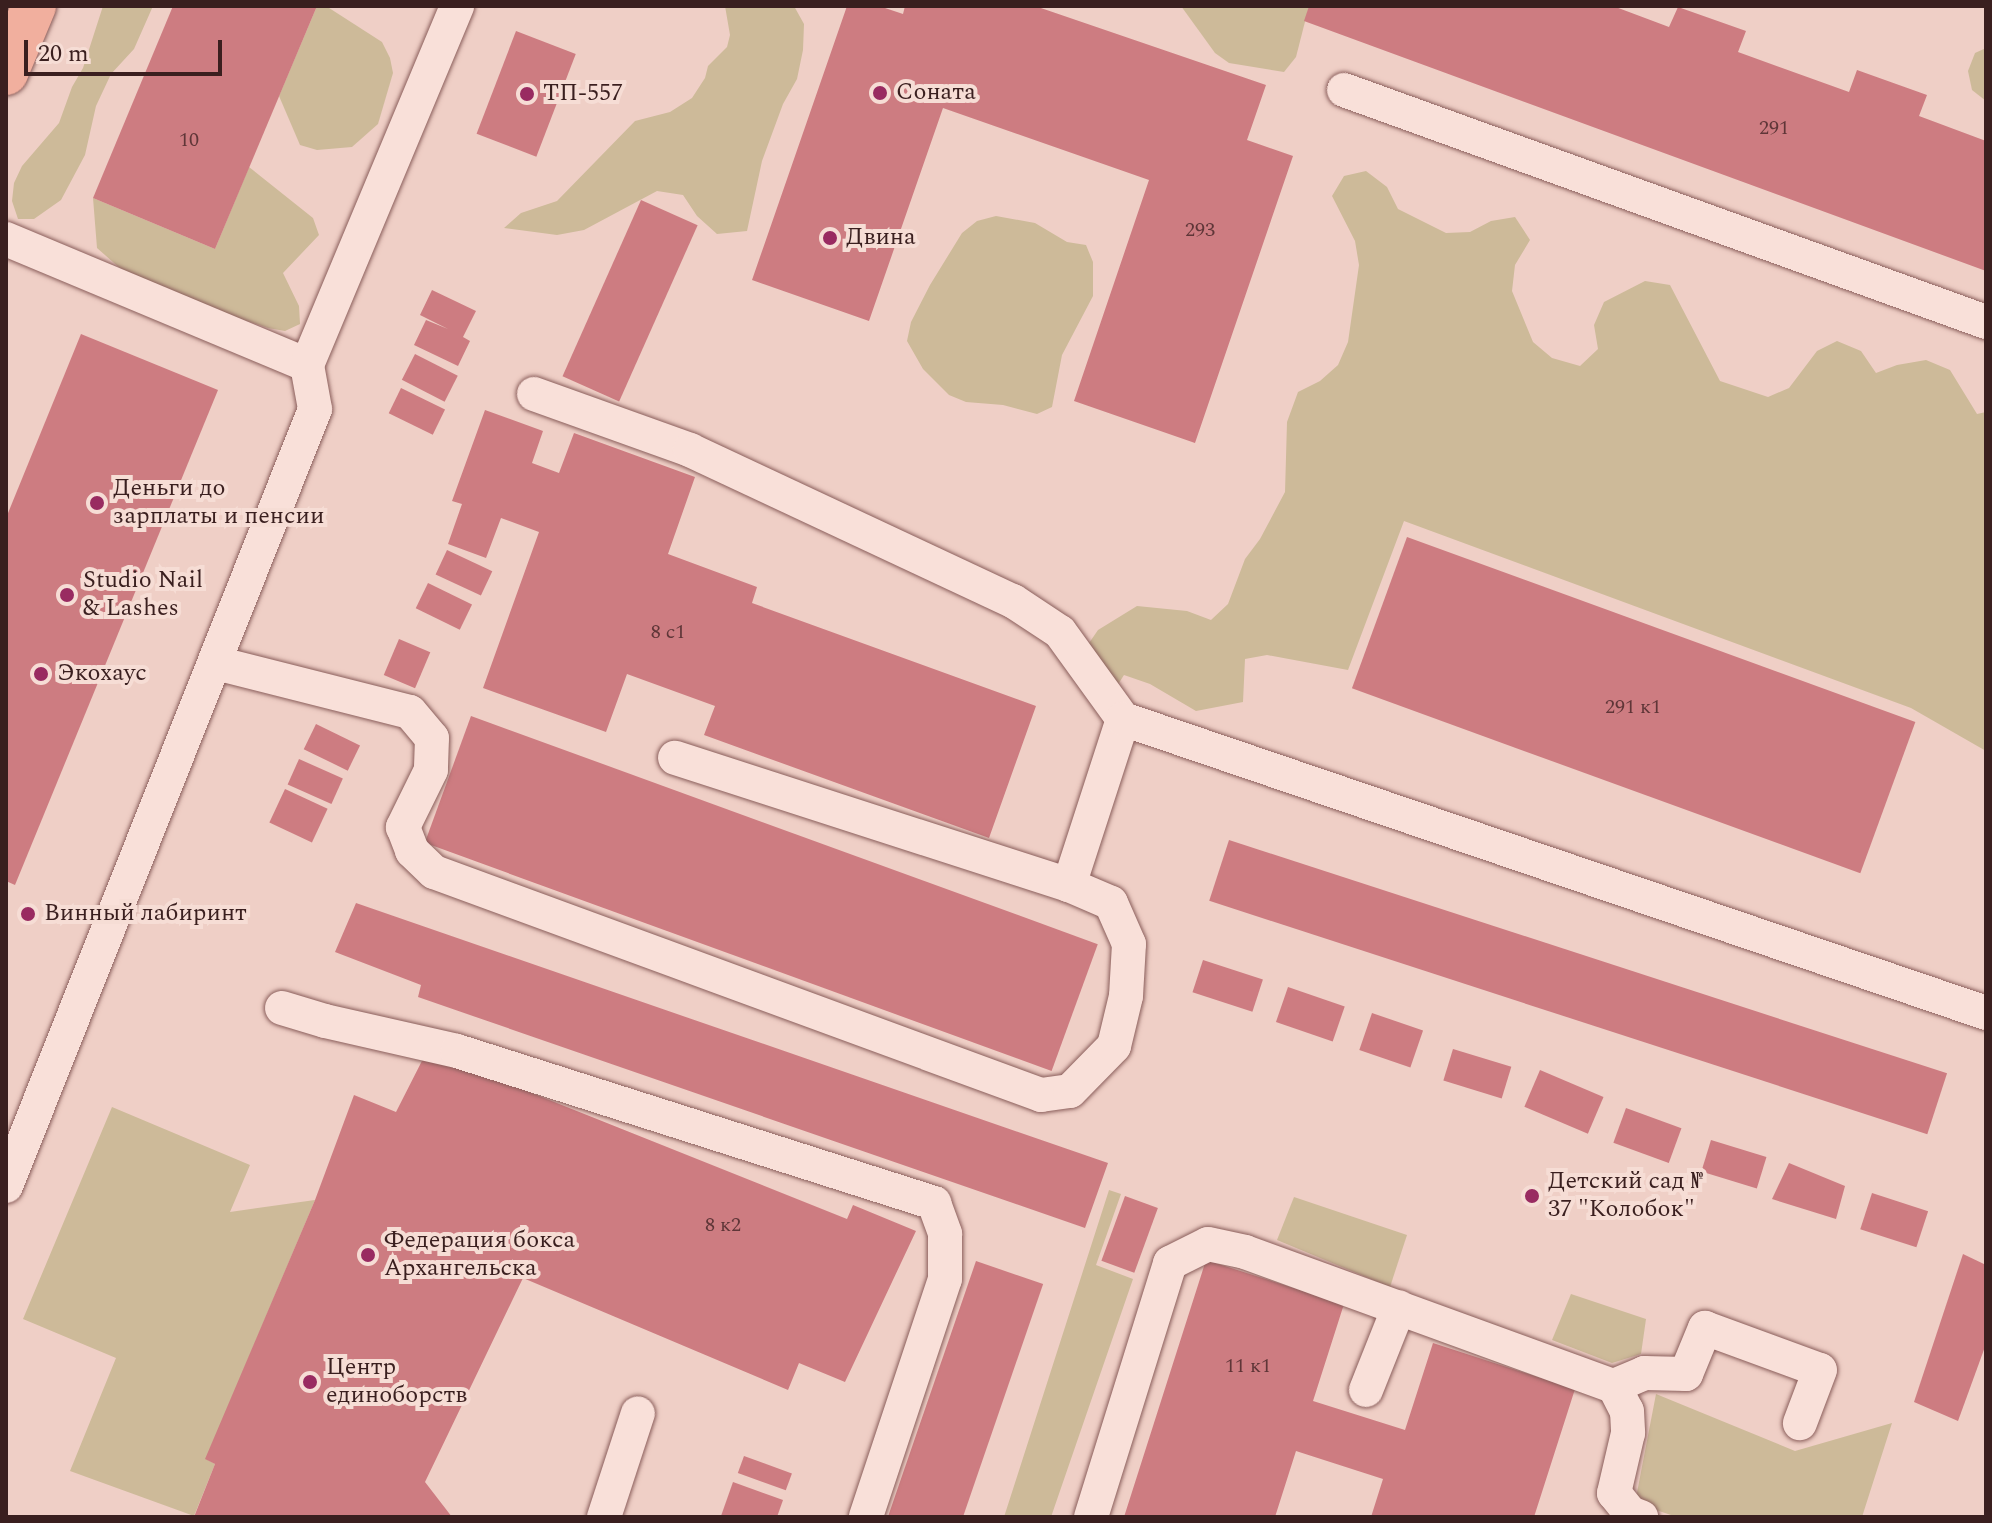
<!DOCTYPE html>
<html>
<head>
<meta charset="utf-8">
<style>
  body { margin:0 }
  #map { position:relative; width:1992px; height:1523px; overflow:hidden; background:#efcfc6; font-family:Spectral,serif }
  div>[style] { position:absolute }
  .green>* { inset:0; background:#cdba99 }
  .building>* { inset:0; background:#cd7c81; transform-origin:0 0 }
  .roads { filter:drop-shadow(0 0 2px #8a5e5b) drop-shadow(0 0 2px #8a5e5b) }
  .service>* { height:34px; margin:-17px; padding:0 17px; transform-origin:17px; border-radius:17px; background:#f9e0d9 }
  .primary>* { height:44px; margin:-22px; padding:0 22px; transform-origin:22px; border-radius:22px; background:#f1af9e }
  .dots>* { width:22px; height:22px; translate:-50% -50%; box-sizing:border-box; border:4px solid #f6ddd5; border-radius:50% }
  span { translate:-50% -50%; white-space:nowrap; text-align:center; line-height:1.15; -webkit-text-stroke:8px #f6ddd5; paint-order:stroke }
  .number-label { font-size:20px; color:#5f3638 }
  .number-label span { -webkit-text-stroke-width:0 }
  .poi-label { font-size:24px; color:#3a1f1f }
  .left { translate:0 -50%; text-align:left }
  .frame { position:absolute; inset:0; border:8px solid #3a1f1f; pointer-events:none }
  .scale { position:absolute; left:24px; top:40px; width:198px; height:36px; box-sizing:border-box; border:4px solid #3a1f1f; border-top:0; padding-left:10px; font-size:24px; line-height:28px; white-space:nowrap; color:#3a1f1f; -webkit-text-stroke:6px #f6ddd5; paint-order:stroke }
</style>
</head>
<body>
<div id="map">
  <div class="green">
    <div style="clip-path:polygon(103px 6px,153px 6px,134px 49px,111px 74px,96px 106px,85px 155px,61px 200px,34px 219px,18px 219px,12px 201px,14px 183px,22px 166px,59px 123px,72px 87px,83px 68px)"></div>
    <div style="clip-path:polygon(317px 6px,326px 6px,382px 42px,390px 58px,393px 73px,378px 124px,352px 147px,317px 150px,300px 145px,279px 96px)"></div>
    <div style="clip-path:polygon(725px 6px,794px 6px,804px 24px,803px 50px,797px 79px,783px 104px,762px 161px,747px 231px,717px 234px,697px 216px,683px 195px,657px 191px,584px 230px,557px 235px,504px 228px,521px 213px,557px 201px,635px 121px,670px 112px,692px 98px,705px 78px,708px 66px,727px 47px,730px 35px)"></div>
    <div style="clip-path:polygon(1181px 6px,1309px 6px,1296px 57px,1284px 72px,1229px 63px,1215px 53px)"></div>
    <div style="clip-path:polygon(1986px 48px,1986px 101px,1972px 90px,1968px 71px,1975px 53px)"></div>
    <div style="clip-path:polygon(249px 167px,313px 218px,319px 235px,283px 273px,299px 306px,300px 324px,285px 331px,268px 328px,139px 285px,97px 248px,93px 198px,215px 249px)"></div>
    <div style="clip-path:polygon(1366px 171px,1387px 187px,1398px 209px,1446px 233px,1470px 232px,1491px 221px,1515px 217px,1530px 240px,1515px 265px,1512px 291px,1533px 342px,1552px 358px,1580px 366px,1598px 349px,1594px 325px,1604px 302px,1645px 281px,1670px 285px,1720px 381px,1768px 397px,1789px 388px,1817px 351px,1837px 341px,1861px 351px,1876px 373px,1897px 365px,1926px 360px,1950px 370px,1977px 414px,1986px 412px,1986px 751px,1911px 708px,1404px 521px,1348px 670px,1267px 655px,1245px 659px,1243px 702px,1196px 711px,1150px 684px,1124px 675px,1117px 686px,1085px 649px,1098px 630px,1137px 606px,1187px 611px,1211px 620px,1228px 604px,1245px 559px,1260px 539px,1285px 492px,1287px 422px,1298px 392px,1320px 381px,1338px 365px,1348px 342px,1359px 265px,1355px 241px,1332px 196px,1344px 176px)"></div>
    <div style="clip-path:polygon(996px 216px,1035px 223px,1067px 242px,1086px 245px,1093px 262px,1093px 296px,1062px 355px,1052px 407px,1037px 414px,1003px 405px,966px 402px,949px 395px,923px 369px,907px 341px,911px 322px,930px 285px,962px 233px,977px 221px)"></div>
    <div style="clip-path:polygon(112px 1107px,250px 1165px,230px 1212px,315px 1200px,206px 1459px,215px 1464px,194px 1516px,70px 1471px,116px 1358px,23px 1319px)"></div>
    <div style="clip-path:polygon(1109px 1190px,1121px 1194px,1096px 1265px,1133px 1279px,1051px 1517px,1004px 1517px)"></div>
    <div style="clip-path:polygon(1294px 1197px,1407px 1235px,1390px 1287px,1277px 1240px)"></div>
    <div style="clip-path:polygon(1571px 1294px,1646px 1319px,1641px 1354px,1612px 1363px,1552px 1340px)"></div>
    <div style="clip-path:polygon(1656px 1394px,1795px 1451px,1892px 1423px,1862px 1517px,1677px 1517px,1635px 1503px)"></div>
  </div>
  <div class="building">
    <div style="clip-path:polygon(173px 6px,317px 6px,215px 249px,93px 198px)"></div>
    <div style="clip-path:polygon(847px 6px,879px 6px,903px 14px,905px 6px,1035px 6px,1266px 85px,1247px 140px,1293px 156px,1195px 443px,1074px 401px,1149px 180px,943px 108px,869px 321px,752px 280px)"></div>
    <div style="clip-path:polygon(1309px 6px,1613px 6px,1669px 27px,1678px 7px,1746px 31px,1738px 52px,1849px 92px,1857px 70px,1927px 95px,1919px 116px,1986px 141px,1986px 271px,1304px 21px)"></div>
    <div style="left:516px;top:31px;width:64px;height:110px;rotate:21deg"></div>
    <div style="left:641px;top:200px;width:62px;height:193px;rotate:24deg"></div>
    <div style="clip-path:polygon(432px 290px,476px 311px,463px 337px,470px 341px,458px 366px,414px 345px,426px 320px,448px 329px,420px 315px)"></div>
    <div style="clip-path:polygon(81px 334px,218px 390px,15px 885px,6px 881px,6px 518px)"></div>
    <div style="left:415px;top:354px;width:48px;height:29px;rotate:27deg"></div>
    <div style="left:401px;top:388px;width:49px;height:28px;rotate:26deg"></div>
    <div style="clip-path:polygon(485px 410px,543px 431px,532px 463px,559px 473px,574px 433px,695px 477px,668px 554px,757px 587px,752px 603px,1036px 706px,989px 838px,704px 735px,715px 706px,627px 674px,606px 732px,483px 688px,539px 532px,501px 518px,486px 558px,448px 544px,462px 504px,452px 501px)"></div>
    <div style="left:1407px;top:537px;width:541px;height:161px;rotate:20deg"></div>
    <div style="left:447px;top:550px;width:50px;height:27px;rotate:25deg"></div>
    <div style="left:428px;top:583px;width:49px;height:28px;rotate:26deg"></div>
    <div style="left:399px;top:639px;width:34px;height:39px;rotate:23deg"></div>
    <div style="left:471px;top:716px;width:667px;height:135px;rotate:20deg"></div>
    <div style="left:316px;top:724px;width:49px;height:28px;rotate:26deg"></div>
    <div style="left:299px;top:759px;width:48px;height:28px;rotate:24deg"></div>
    <div style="left:285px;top:789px;width:47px;height:37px;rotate:25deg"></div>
    <div style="left:1229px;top:840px;width:755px;height:64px;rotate:18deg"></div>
    <div style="clip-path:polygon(356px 903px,1108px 1163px,1085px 1228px,418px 997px,421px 985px,335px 952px)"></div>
    <div style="left:1203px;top:960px;width:63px;height:34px;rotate:18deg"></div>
    <div style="left:1288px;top:987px;width:60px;height:37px;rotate:19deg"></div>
    <div style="left:1372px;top:1013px;width:54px;height:39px;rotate:19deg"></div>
    <div style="left:1453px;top:1049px;width:61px;height:33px;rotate:17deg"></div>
    <div style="clip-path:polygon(427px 1051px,847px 1219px,853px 1205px,916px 1231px,845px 1382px,799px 1363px,788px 1390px,523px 1278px,425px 1482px,452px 1517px,194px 1517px,215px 1464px,205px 1459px,315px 1200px,354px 1095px,396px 1112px)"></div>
    <div style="left:1540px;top:1070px;width:69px;height:40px;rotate:23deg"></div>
    <div style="left:1626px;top:1108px;width:59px;height:37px;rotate:20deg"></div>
    <div style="left:1711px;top:1140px;width:58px;height:33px;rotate:17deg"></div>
    <div style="clip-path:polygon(1789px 1163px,1845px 1186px,1836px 1219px,1772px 1199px)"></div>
    <div style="left:1872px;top:1193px;width:59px;height:38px;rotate:18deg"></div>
    <div style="left:1125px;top:1196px;width:35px;height:69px;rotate:20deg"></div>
    <div style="clip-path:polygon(1963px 1254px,1986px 1265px,1986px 1344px,1958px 1421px,1914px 1402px)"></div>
    <div style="clip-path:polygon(1206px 1260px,1344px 1304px,1313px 1401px,1405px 1430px,1433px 1343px,1575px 1389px,1534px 1517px,1371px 1517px,1383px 1479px,1296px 1451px,1275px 1517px,1124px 1517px)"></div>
    <div style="left:976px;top:1261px;width:71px;height:271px;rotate:19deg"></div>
    <div style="left:744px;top:1456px;width:51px;height:18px;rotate:20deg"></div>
    <div style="clip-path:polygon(733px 1482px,783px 1500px,777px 1517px,721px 1516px)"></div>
  </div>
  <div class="roads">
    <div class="service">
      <div style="left:1344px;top:90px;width:683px;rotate:19.87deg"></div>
      <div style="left:6px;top:239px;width:326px;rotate:22.7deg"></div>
      <div style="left:534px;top:394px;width:166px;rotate:19.7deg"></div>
      <div style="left:690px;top:450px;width:357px;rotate:25.1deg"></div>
      <div style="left:1013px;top:601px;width:56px;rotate:33.4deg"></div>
      <div style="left:1060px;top:632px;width:107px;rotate:54.1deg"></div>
      <div style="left:1123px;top:719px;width:175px;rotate:108deg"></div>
      <div style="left:216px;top:663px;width:200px;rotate:14.2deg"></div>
      <div style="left:410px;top:712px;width:34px;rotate:50deg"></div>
      <div style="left:432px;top:738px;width:32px;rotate:92deg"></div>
      <div style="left:431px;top:770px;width:64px;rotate:116.2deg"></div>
      <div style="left:403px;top:827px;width:26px;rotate:69deg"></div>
      <div style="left:412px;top:851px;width:30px;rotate:44deg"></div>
      <div style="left:434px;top:872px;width:647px;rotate:20.17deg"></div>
      <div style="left:1041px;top:1095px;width:29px;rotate:-8deg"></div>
      <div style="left:1070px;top:1091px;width:63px;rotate:-45.6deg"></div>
      <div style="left:1114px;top:1046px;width:51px;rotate:-76.5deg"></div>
      <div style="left:1126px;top:996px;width:52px;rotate:-86.7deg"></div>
      <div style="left:1129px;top:944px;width:45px;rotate:-113.7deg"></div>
      <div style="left:1111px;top:903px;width:46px;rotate:-156.8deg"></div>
      <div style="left:1069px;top:885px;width:414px;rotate:-162.1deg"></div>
      <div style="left:1123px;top:719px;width:912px;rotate:18.81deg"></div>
      <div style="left:282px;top:1008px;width:45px;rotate:16.8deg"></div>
      <div style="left:325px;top:1021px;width:135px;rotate:12.8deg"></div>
      <div style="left:457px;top:1051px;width:501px;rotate:17.67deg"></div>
      <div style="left:934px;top:1203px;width:33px;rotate:70deg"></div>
      <div style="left:945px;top:1234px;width:45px;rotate:90deg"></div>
      <div style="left:945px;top:1279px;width:251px;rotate:108.4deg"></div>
      <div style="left:6px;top:1186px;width:836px;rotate:-68.31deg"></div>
      <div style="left:315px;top:409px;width:45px;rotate:-100.3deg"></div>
      <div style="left:307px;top:365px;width:389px;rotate:-67.3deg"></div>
      <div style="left:1614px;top:1386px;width:33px;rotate:-23deg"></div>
      <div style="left:1644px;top:1373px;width:42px;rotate:1.4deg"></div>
      <div style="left:1686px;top:1374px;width:50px;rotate:-67.6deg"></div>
      <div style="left:1705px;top:1328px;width:122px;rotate:20.1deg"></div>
      <div style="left:1820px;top:1370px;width:57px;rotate:110.7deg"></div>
      <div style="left:1366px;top:1390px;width:89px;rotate:-68.3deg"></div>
      <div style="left:604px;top:1517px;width:109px;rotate:-71.9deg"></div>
      <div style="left:1091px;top:1517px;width:266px;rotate:-72.7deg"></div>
      <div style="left:1170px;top:1263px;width:42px;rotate:-26.6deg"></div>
      <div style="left:1208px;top:1244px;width:38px;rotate:12deg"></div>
      <div style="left:1245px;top:1252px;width:393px;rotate:20deg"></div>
      <div style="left:1614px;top:1386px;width:28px;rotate:63deg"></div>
      <div style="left:1627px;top:1411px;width:22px;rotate:87deg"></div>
      <div style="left:1628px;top:1433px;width:62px;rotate:103.1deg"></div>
      <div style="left:1614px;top:1493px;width:26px;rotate:51deg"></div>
      <div style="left:1630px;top:1513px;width:12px;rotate:20deg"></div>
    </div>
    <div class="primary">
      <div style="left:6px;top:73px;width:73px;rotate:-67.3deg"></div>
    </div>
  </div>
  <div class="dots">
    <div style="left:880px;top:93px;background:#992b61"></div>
    <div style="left:527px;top:94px;background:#992b61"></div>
    <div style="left:830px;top:238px;background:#992b61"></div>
    <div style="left:97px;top:503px;background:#992b61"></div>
    <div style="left:67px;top:595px;background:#992b61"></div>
    <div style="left:41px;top:674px;background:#992b61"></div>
    <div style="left:28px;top:914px;background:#992b61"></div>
    <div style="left:1532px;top:1196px;background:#992b61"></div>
    <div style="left:368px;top:1255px;background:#992b61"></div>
    <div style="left:310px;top:1382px;background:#992b61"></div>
  </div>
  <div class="number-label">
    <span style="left:1774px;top:128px">291</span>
    <span style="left:189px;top:140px">10</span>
    <span style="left:1200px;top:230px">293</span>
    <span style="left:668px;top:632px">8 с1</span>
    <span style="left:1633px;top:707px">291 к1</span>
    <span style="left:723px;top:1225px">8 к2</span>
    <span style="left:1248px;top:1366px">11 к1</span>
  </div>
  <div class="poi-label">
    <span class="left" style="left:896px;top:93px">Соната</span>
    <span class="left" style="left:543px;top:94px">ТП-557</span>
    <span class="left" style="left:846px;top:238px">Двина</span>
    <span class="left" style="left:113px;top:503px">Деньги до<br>зарплаты и пенсии</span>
    <span class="left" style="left:83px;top:595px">Studio Nail<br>&amp; Lashes</span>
    <span class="left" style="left:57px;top:674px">Экохаус</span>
    <span class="left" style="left:44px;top:914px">Винный лабиринт</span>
    <span class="left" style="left:1548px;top:1196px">Детский сад №<br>37 "Колобок"</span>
    <span class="left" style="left:384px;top:1255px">Федерация бокса<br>Архангельска</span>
    <span class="left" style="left:326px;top:1382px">Центр<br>единоборств</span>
  </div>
  <div class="frame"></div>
  <div class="scale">20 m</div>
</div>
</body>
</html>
